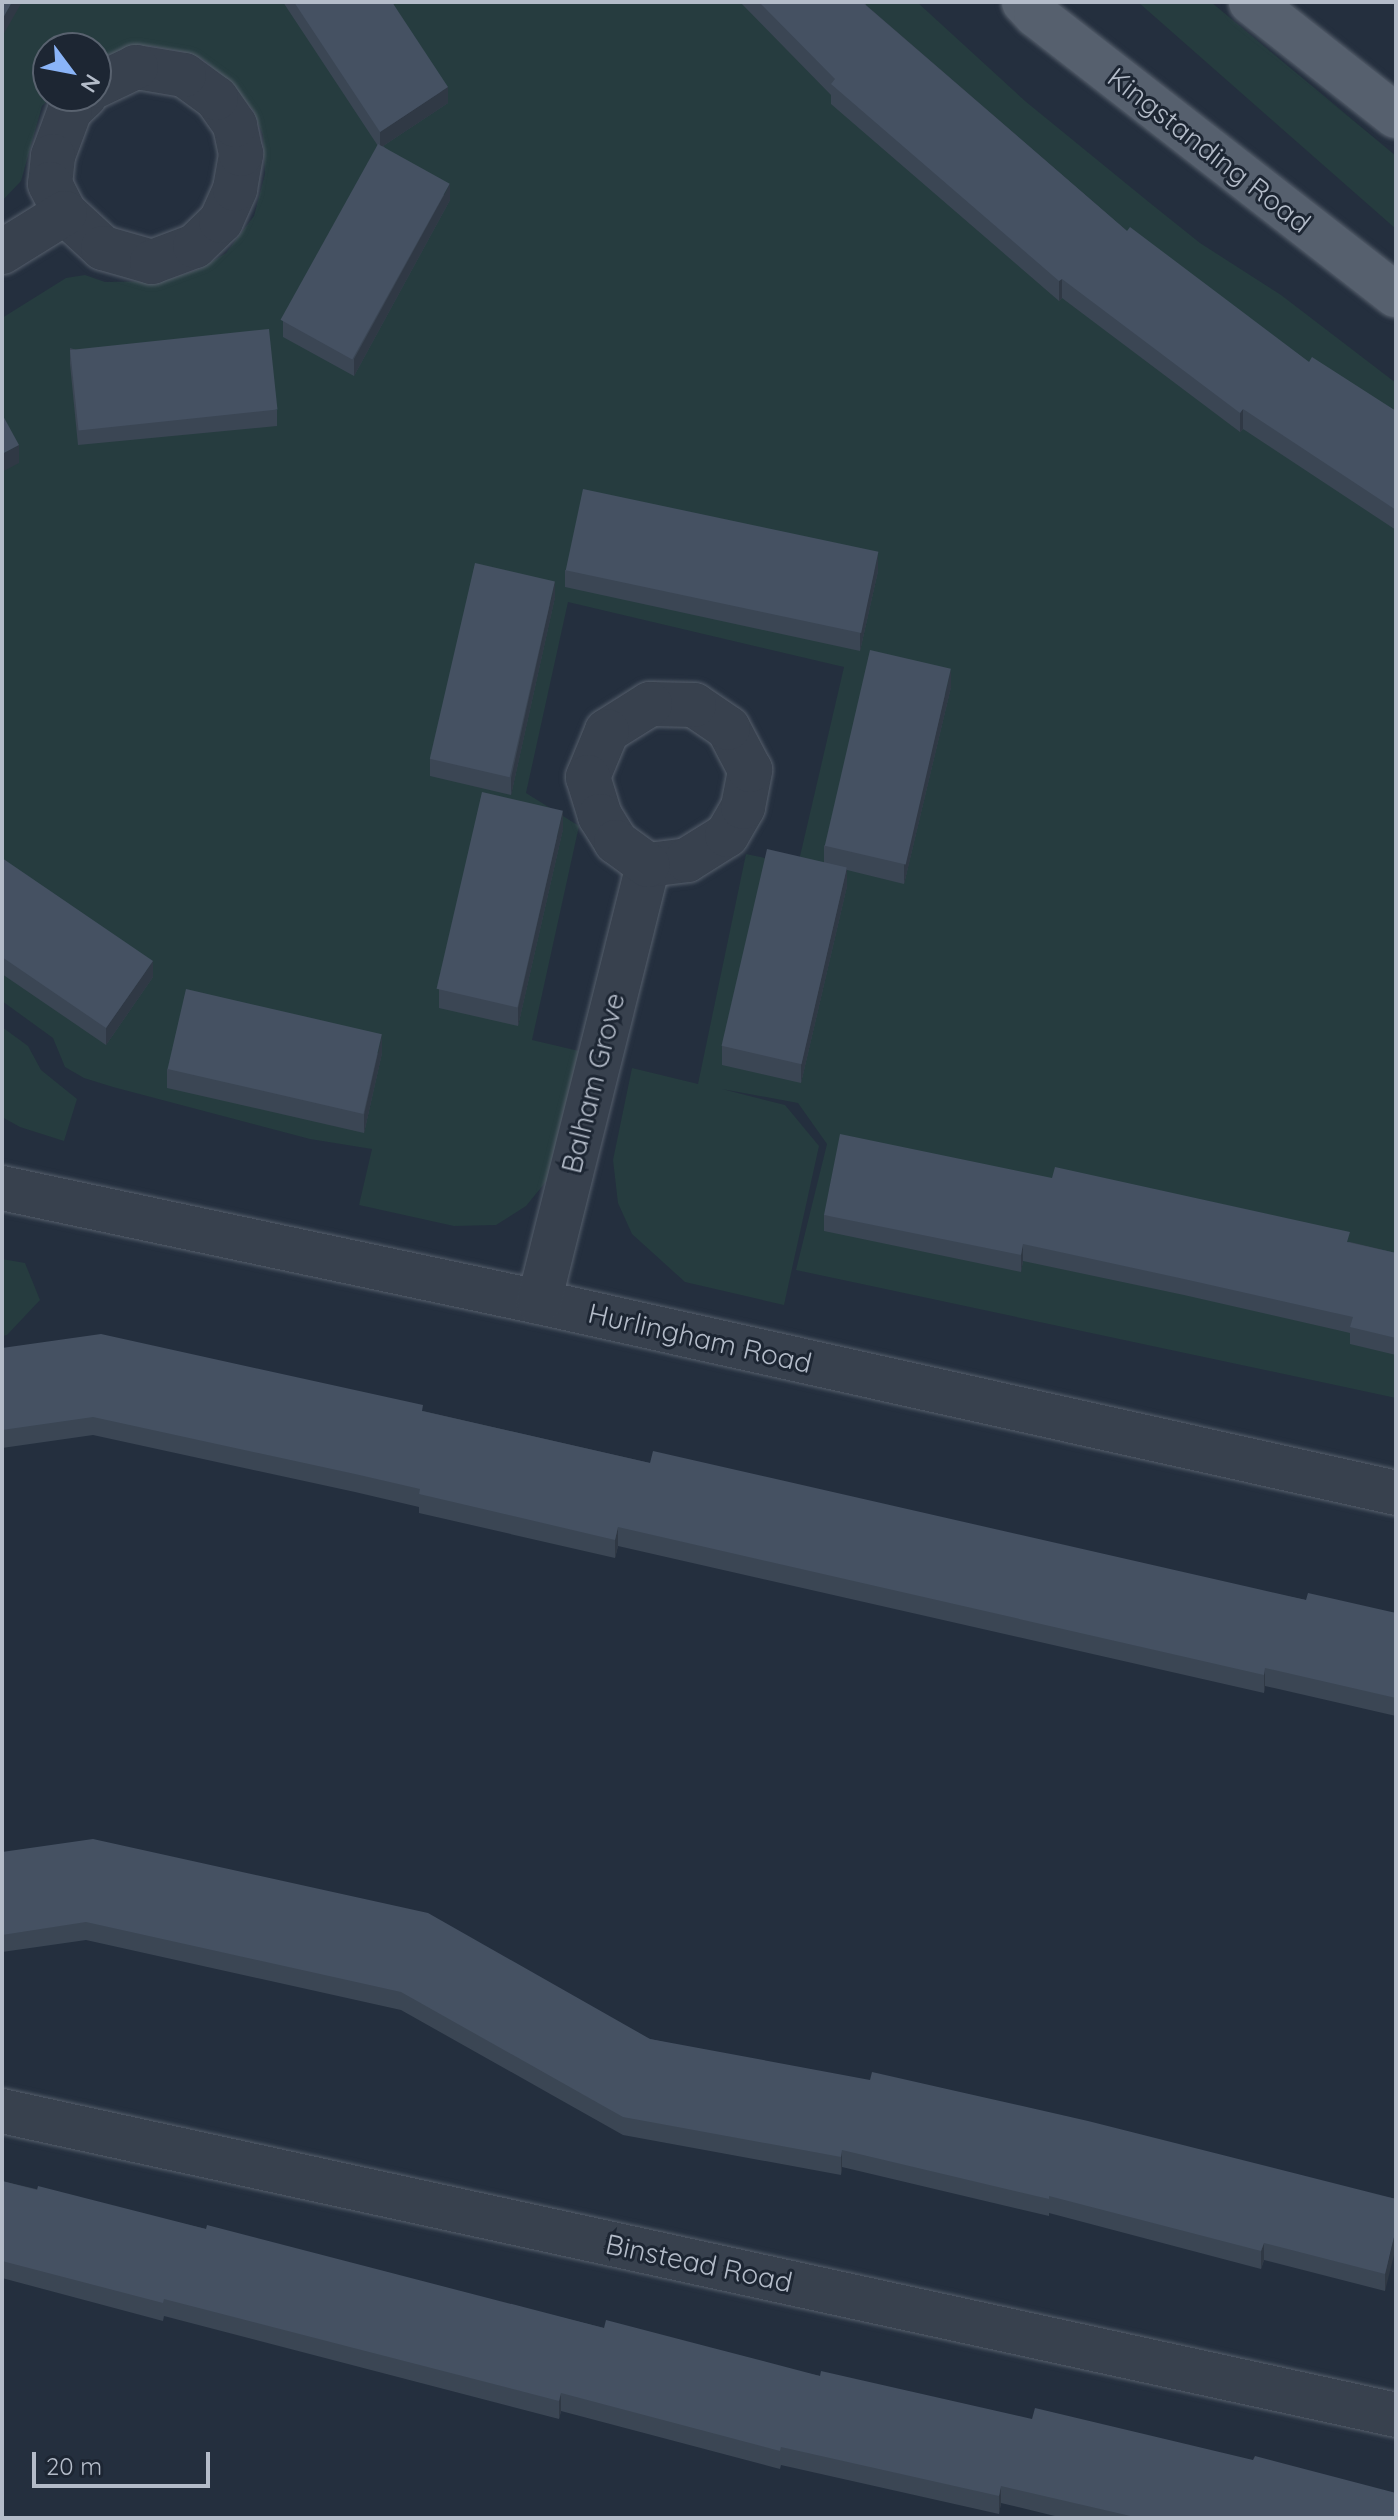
<!DOCTYPE html>
<html>
<head>
<meta charset="utf-8">
<style>
  body { margin:0 }
  #map { position:relative; width:1398px; height:2520px; overflow:hidden; background:#242f3e; font-family:Quicksand,sans-serif }
  div>[style] { position:absolute }
  .green>* { inset:0; background:#263c3f }
  .roads { filter:drop-shadow(0 0 2px #565f6c) drop-shadow(0 0 2px #565f6c) }
  .minor>* { height:44px; margin:-22px; padding:0 22px; transform-origin:22px; border-radius:22px; background:#38414e }
  .major>* { height:44px; margin:-22px; padding:0 22px; transform-origin:22px; border-radius:22px; background:#56606e }
  .wall>* { inset:0; background:#3b4654 }
  .shaded-wall>* { inset:0; background:#303945 }
  .building>* { inset:0; background:#455162; transform-origin:0 0 }
  span { translate:-50% -50%; white-space:nowrap; text-align:center; line-height:1.15; -webkit-text-stroke:6px #1d2633; paint-order:stroke }
  .street-label { font-size:28px; color:#b4bcc9 }
  .frame { position:absolute; inset:0; border:4px solid #b4bcc9; pointer-events:none }
  .north { position:absolute; left:32px; top:32px; width:80px; height:80px; box-sizing:border-box; background:#1d2633; border:2px solid #59626f; border-radius:50%; rotate:122deg; font-size:22px; font-weight:700; line-height:32px; text-align:center; color:#b4bcc9 }
  .north::after { content:''; display:block; margin:auto; width:28px; height:36px; background:#8ab4f8; clip-path:polygon(50% 0,100% 100%,50% 72%,0 100%) }
  .scale { position:absolute; left:32px; top:2452px; width:178px; height:36px; box-sizing:border-box; border:4px solid #b4bcc9; border-top:0; padding-left:10px; font-size:24px; line-height:28px; white-space:nowrap; color:#b4bcc9; -webkit-text-stroke:6px #1d2633; paint-order:stroke }
</style>
</head>
<body>
<div id="map">
  <div class="green">
    <div style="clip-path:polygon(2px 2px,917px 2px,1025px 101px,1150px 203px,1200px 243px,1281px 295px,1396px 383px,1396px 1398px,796px 1270px,827px 1144px,798px 1103px,722px 1089px,785px 1105px,819px 1146px,784px 1305px,685px 1282px,632px 1234px,618px 1203px,613px 1160px,632px 1068px,698px 1084px,746px 854px,798px 865px,844px 667px,568px 602px,526px 793px,579px 826px,532px 1040px,579px 1051px,553px 1173px,526px 1206px,496px 1225px,454px 1226px,359px 1205px,372px 1149px,310px 1139px,113px 1087px,84px 1078px,65px 1067px,53px 1038px,2px 1001px,2px 318px,66px 278px,85px 275px,105px 282px,162px 281px,200px 269px,226px 253px,254px 216px,265px 174px,263px 135px,253px 110px,229px 82px,204px 60px,189px 53px,152px 46px,106px 56px,96px 62px,96px 48px,48px 48px,48px 96px,52px 96px,42px 106px,21px 181px,2px 201px)"></div>
    <div style="clip-path:polygon(1138px 2px,1211px 2px,1396px 156px,1396px 229px)"></div>
    <div style="clip-path:polygon(2px 1027px,28px 1046px,41px 1070px,77px 1099px,64px 1141px,20px 1127px,2px 1117px)"></div>
    <div style="clip-path:polygon(2px 1259px,25px 1263px,40px 1300px,7px 1335px,2px 1336px)"></div>
  </div>
  <div class="roads">
    <div class="minor">
      <div style="left:85px;top:96px;width:21px;rotate:137deg"></div>
      <div style="left:70px;top:110px;width:49px;rotate:110.3deg"></div>
      <div style="left:53px;top:156px;width:28px;rotate:96deg"></div>
      <div style="left:50px;top:184px;width:33px;rotate:63deg"></div>
      <div style="left:65px;top:213px;width:52px;rotate:42.6deg"></div>
      <div style="left:103px;top:248px;width:51px;rotate:15.9deg"></div>
      <div style="left:152px;top:262px;width:46px;rotate:-20.4deg"></div>
      <div style="left:195px;top:246px;width:36px;rotate:-44deg"></div>
      <div style="left:221px;top:221px;width:35px;rotate:-66deg"></div>
      <div style="left:235px;top:189px;width:36px;rotate:-80deg"></div>
      <div style="left:241px;top:154px;width:30px;rotate:-102deg"></div>
      <div style="left:235px;top:125px;width:33px;rotate:-125deg"></div>
      <div style="left:216px;top:98px;width:39px;rotate:-144deg"></div>
      <div style="left:184px;top:75px;width:49px;rotate:-170.5deg"></div>
      <div style="left:136px;top:67px;width:44px;rotate:154.6deg"></div>
      <div style="left:2px;top:252px;width:74px;rotate:-31.8deg"></div>
      <div style="left:2px;top:1188px;width:549px;rotate:11.99deg"></div>
      <div style="left:539px;top:1302px;width:878px;rotate:12.56deg"></div>
      <div style="left:539px;top:1302px;width:450px;rotate:-76deg"></div>
      <div style="left:648px;top:865px;width:39px;rotate:-7deg"></div>
      <div style="left:687px;top:860px;width:47px;rotate:-32deg"></div>
      <div style="left:727px;top:835px;width:32px;rotate:-60deg"></div>
      <div style="left:743px;top:807px;width:38px;rotate:-79deg"></div>
      <div style="left:750px;top:770px;width:47px;rotate:-117.6deg"></div>
      <div style="left:728px;top:728px;width:41px;rotate:-145.9deg"></div>
      <div style="left:694px;top:705px;width:44px;rotate:-178.7deg"></div>
      <div style="left:650px;top:704px;width:51px;rotate:147.9deg"></div>
      <div style="left:607px;top:731px;width:50px;rotate:112.4deg"></div>
      <div style="left:588px;top:777px;width:41px;rotate:72.9deg"></div>
      <div style="left:600px;top:816px;width:31px;rotate:58deg"></div>
      <div style="left:616px;top:842px;width:39px;rotate:36deg"></div>
      <div style="left:2px;top:2111px;width:1427px;rotate:12.3deg"></div>
    </div>
    <div class="major">
      <div style="left:1024px;top:2px;width:18px;rotate:47deg"></div>
      <div style="left:1036px;top:15px;width:456px;rotate:37.9deg"></div>
      <div style="left:1251px;top:2px;width:184px;rotate:38.2deg"></div>
    </div>
  </div>
  <div class="wall">
    <div style="clip-path:polygon(283px 2px,392px 2px,448px 103px,383px 146px,450px 200px,354px 376px,283px 337px,283px 321px,378px 146px)"></div>
    <div style="clip-path:polygon(740px 2px,866px 2px,866px 5px,1127px 231px,1309px 362px,1396px 411px,1396px 530px,1243px 429px,1240px 432px,1062px 298px,1059px 301px,831px 104px,831px 95px)"></div>
    <div style="clip-path:polygon(70px 348px,277px 410px,277px 426px,78px 445px,70px 364px)"></div>
    <div style="clip-path:polygon(565px 570px,878px 571px,860px 651px,565px 587px)"></div>
    <div style="clip-path:polygon(555px 597px,511px 795px,430px 776px,430px 759px)"></div>
    <div style="clip-path:polygon(951px 687px,904px 884px,847px 870px,847px 886px,801px 1083px,722px 1065px,722px 1046px,824px 862px,824px 846px)"></div>
    <div style="clip-path:polygon(563px 829px,518px 1026px,439px 1008px,439px 989px)"></div>
    <div style="clip-path:polygon(2px 858px,153px 977px,106px 1045px,2px 974px)"></div>
    <div style="clip-path:polygon(382px 1053px,364px 1133px,167px 1088px,167px 1069px)"></div>
    <div style="clip-path:polygon(824px 1215px,1350px 1242px,1396px 1253px,1396px 1355px,1350px 1344px,1350px 1333px,1184px 1295px,1023px 1261px,1021px 1272px,824px 1231px)"></div>
    <div style="clip-path:polygon(2px 1348px,423px 1411px,650px 1463px,1306px 1600px,1396px 1613px,1396px 1716px,1265px 1686px,1264px 1693px,618px 1546px,615px 1558px,419px 1513px,419px 1507px,355px 1492px,93px 1435px,2px 1448px)"></div>
    <div style="clip-path:polygon(2px 1852px,650px 2039px,1396px 2199px,1385px 2291px,1264px 2260px,1261px 2269px,1049px 2213px,1049px 2216px,842px 2167px,841px 2175px,623px 2135px,401px 2010px,86px 1940px,2px 1952px)"></div>
    <div style="clip-path:polygon(2px 2181px,206px 2229px,604px 2328px,820px 2376px,1396px 2518px,1063px 2518px,1001px 2503px,999px 2514px,781px 2465px,780px 2469px,561px 2411px,559px 2419px,164px 2316px,163px 2321px,2px 2278px)"></div>
  </div>
  <div class="shaded-wall">
    <div style="clip-path:polygon(12px 2px,22px 2px,2px 37px,2px 20px)"></div>
    <div style="clip-path:polygon(448px 87px,448px 103px,380px 148px,380px 132px)"></div>
    <div style="clip-path:polygon(450px 184px,450px 200px,354px 376px,354px 359px)"></div>
    <div style="clip-path:polygon(1062px 279px,1062px 298px,1059px 301px,1059px 281px)"></div>
    <div style="clip-path:polygon(1243px 409px,1243px 429px,1240px 432px,1240px 413px)"></div>
    <div style="clip-path:polygon(19px 445px,19px 463px,2px 472px,2px 454px)"></div>
    <div style="clip-path:polygon(878px 554px,878px 571px,860px 651px,860px 634px)"></div>
    <div style="clip-path:polygon(555px 581px,555px 597px,511px 795px,511px 778px)"></div>
    <div style="clip-path:polygon(951px 669px,951px 687px,904px 884px,904px 866px)"></div>
    <div style="clip-path:polygon(563px 810px,563px 829px,518px 1026px,518px 1008px)"></div>
    <div style="clip-path:polygon(847px 867px,847px 886px,801px 1083px,801px 1065px)"></div>
    <div style="clip-path:polygon(153px 961px,153px 977px,106px 1045px,106px 1028px)"></div>
    <div style="clip-path:polygon(382px 1035px,382px 1053px,364px 1133px,364px 1115px)"></div>
    <div style="clip-path:polygon(1023px 1244px,1023px 1261px,1021px 1272px,1021px 1255px)"></div>
    <div style="clip-path:polygon(618px 1527px,618px 1546px,615px 1558px,615px 1540px)"></div>
    <div style="clip-path:polygon(1265px 1668px,1265px 1686px,1264px 1693px,1264px 1675px)"></div>
    <div style="clip-path:polygon(842px 2150px,842px 2167px,841px 2175px,841px 2157px)"></div>
    <div style="clip-path:polygon(1396px 2229px,1396px 2247px,1385px 2291px,1385px 2274px)"></div>
    <div style="clip-path:polygon(1264px 2243px,1264px 2260px,1261px 2269px,1261px 2251px)"></div>
    <div style="clip-path:polygon(561px 2393px,561px 2411px,559px 2419px,559px 2401px)"></div>
    <div style="clip-path:polygon(1001px 2486px,1001px 2503px,999px 2514px,999px 2496px)"></div>
  </div>
  <div class="building">
    <div style="clip-path:polygon(2px 2px,12px 2px,2px 20px)"></div>
    <div style="clip-path:polygon(294px 2px,392px 2px,448px 87px,380px 132px)"></div>
    <div style="clip-path:polygon(759px 2px,862px 2px,1127px 231px,1130px 227px,1309px 362px,1312px 357px,1396px 411px,1396px 510px,1243px 409px,1240px 413px,1062px 279px,1059px 281px,831px 84px,835px 79px)"></div>
    <div style="left:378px;top:144px;width:82px;height:201px;rotate:29deg"></div>
    <div style="left:269px;top:329px;width:81px;height:200px;rotate:84deg"></div>
    <div style="clip-path:polygon(2px 414px,19px 445px,2px 454px)"></div>
    <div style="left:583px;top:489px;width:302px;height:83px;rotate:12deg"></div>
    <div style="left:475px;top:563px;width:82px;height:201px;rotate:13deg"></div>
    <div style="left:870px;top:650px;width:83px;height:201px;rotate:13deg"></div>
    <div style="left:482px;top:792px;width:83px;height:202px;rotate:13deg"></div>
    <div style="left:767px;top:849px;width:82px;height:202px;rotate:13deg"></div>
    <div style="clip-path:polygon(2px 858px,153px 961px,106px 1028px,2px 957px)"></div>
    <div style="left:186px;top:989px;width:201px;height:82px;rotate:13deg"></div>
    <div style="clip-path:polygon(840px 1134px,1052px 1178px,1055px 1167px,1350px 1232px,1347px 1242px,1396px 1253px,1396px 1338px,1350px 1327px,1353px 1317px,1184px 1279px,1023px 1244px,1021px 1255px,824px 1215px)"></div>
    <div style="clip-path:polygon(101px 1334px,373px 1394px,423px 1405px,422px 1411px,650px 1463px,653px 1451px,1306px 1600px,1308px 1593px,1396px 1613px,1396px 1698px,1265px 1668px,1264px 1675px,618px 1527px,615px 1540px,419px 1494px,420px 1489px,355px 1474px,93px 1417px,2px 1430px,2px 1348px)"></div>
    <div style="clip-path:polygon(93px 1839px,428px 1913px,650px 2039px,870px 2080px,872px 2072px,1088px 2121px,1396px 2199px,1396px 2229px,1385px 2274px,1264px 2243px,1261px 2251px,1049px 2196px,1049px 2199px,842px 2150px,841px 2157px,623px 2117px,401px 1992px,86px 1922px,2px 1935px,2px 1852px)"></div>
    <div style="clip-path:polygon(2px 2181px,37px 2190px,38px 2186px,206px 2229px,207px 2225px,604px 2328px,606px 2320px,820px 2376px,821px 2371px,1032px 2419px,1035px 2408px,1253px 2460px,1255px 2456px,1396px 2493px,1396px 2518px,1139px 2518px,1001px 2486px,999px 2496px,781px 2447px,780px 2451px,561px 2393px,559px 2401px,164px 2299px,163px 2303px,2px 2261px)"></div>
  </div>
  <div class="street-label">
    <span style="left:1209px;top:150px;rotate:38deg">Kingstanding Road</span>
    <span style="left:593px;top:1083px;rotate:-76deg">Balham Grove</span>
    <span style="left:700px;top:1338px;rotate:13deg">Hurlingham Road</span>
    <span style="left:699px;top:2263px;rotate:12deg">Binstead Road</span>
  </div>
  <div class="frame"></div>
  <div class="north">N</div>
  <div class="scale">20 m</div>
</div>
</body>
</html>
